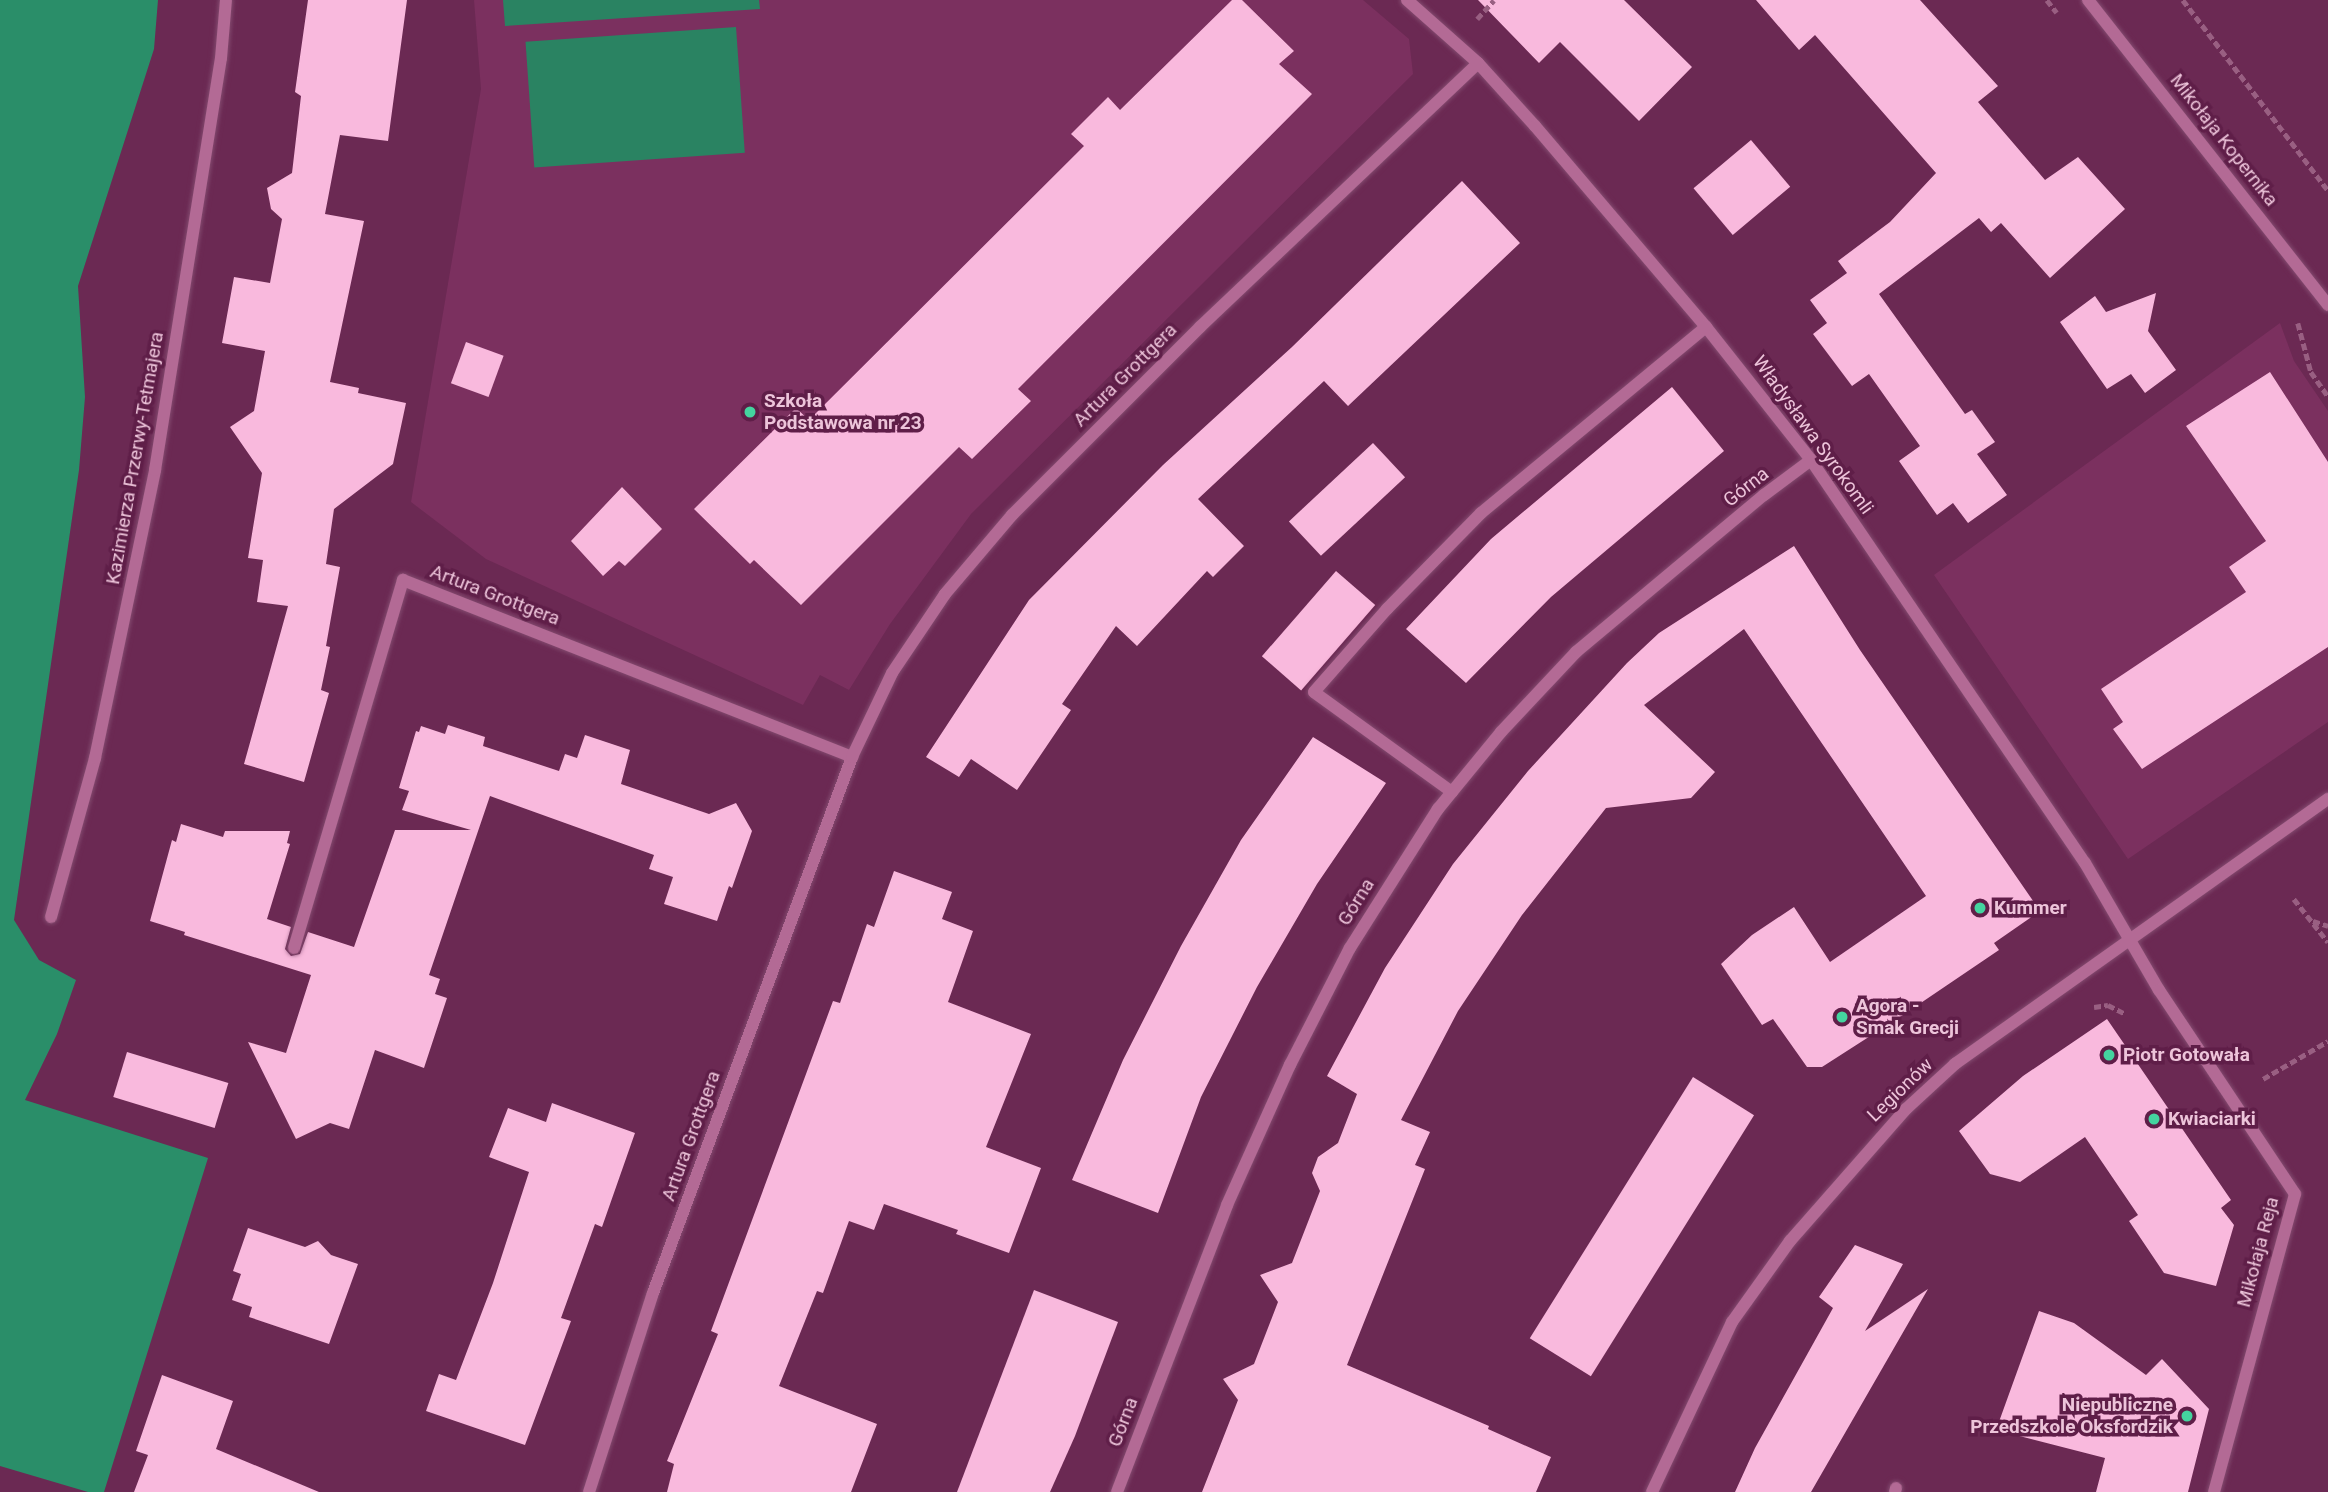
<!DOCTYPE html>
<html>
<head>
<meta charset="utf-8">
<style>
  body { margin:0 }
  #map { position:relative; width:2328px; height:1492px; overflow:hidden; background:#6b2953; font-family:Roboto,sans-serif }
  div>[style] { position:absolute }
  .built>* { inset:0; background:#7b305f }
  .green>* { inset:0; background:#2a8362; transform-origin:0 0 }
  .forest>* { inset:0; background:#2a8e69 }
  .building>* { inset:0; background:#f9b9dd; transform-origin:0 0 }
  .path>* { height:4.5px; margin-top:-2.25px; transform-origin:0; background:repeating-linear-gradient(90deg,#995f82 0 7px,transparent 0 10.5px) }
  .roads { filter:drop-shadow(0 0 2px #834a6f) drop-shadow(0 0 2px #834a6f) }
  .minor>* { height:12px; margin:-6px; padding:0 6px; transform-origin:6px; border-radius:6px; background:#b36a95 }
  .dots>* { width:19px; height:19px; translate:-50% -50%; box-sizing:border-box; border:4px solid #5f1e48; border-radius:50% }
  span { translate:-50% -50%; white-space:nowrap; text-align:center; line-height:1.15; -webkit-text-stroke:7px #5f1e48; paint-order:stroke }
  .street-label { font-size:19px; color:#edc4da }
  .poi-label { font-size:19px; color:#edc4da; font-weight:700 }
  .left { translate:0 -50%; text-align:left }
  .right { translate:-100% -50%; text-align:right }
</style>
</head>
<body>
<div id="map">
  <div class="built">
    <div style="clip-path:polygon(474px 0,1363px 0,1409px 39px,1413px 74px,971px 514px,890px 624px,849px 690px,820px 675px,803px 705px,486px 559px,411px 502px,481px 89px)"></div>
    <div style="clip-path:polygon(2280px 323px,2294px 361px,2328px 411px,2328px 722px,2128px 859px,1934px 575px)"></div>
  </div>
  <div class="green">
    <div style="clip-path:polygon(503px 0,759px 0,760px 9px,505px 26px)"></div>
    <div style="left:736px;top:27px;width:126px;height:211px;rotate:86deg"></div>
  </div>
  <div class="forest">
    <div style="clip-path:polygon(0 0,158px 0,154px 49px,78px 286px,85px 397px,79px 470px,14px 920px,39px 960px,76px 980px,57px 1034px,25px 1100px,208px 1158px,104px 1492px,88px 1492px,0 1466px)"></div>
  </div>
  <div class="building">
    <div style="clip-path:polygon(308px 0,407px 0,388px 141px,340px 135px,325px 214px,364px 221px,330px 382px,359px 388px,358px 393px,406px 403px,393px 464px,334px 509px,326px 564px,340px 567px,326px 646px,330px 647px,321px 690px,329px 693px,304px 782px,244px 764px,288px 606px,257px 602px,263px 560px,248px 558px,262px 473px,230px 427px,254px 411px,265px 351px,222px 343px,234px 277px,270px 283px,282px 219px,271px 209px,267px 188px,292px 173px,301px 96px,295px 92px)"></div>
    <div style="clip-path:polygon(1232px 0,1242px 0,1294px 51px,1279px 64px,1312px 94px,1018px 389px,1031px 401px,972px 459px,959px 447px,801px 605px,754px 560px,750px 564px,694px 509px,796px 408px,809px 420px,1084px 146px,1071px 134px,1108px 97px,1120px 110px)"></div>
    <div style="clip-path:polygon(1478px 0,1624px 0,1692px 67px,1639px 121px,1560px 42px,1539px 63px)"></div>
    <div style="clip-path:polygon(1756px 0,1920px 0,1998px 86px,1978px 102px,2045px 180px,2078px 157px,2125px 209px,2050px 278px,2001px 223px,1991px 232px,1979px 218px,1879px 294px,1965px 414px,1972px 410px,1995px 442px,1977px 454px,2007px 495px,1968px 523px,1953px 503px,1937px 515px,1899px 461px,1920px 446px,1869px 374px,1852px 386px,1813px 334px,1827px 323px,1810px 300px,1847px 273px,1838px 261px,1890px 222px,1936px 173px,1815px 35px,1799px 50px)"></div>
    <div style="left:1751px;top:140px;width:61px;height:75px;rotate:50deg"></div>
    <div style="clip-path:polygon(1462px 181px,1520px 243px,1348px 406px,1324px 381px,1198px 499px,1244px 546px,1213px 577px,1207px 571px,1137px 646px,1116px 626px,1062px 704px,1071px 710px,1017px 790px,971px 759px,959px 777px,926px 757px,1029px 600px,1163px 465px,1292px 347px)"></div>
    <div style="clip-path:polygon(2156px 293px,2148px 331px,2176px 370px,2145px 393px,2131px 374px,2107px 389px,2060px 322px,2095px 296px,2106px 312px)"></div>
    <div style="left:466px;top:342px;width:40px;height:44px;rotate:20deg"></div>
    <div style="clip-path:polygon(2270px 372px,2328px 462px,2328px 647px,2142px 769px,2113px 729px,2123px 722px,2101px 689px,2246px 592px,2229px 567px,2266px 541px,2186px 426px)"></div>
    <div style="clip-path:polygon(1672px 387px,1724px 451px,1551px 597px,1466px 683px,1406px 629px,1491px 539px)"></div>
    <div style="left:1373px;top:443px;width:47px;height:115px;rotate:47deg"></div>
    <div style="clip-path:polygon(622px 487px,662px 529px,625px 566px,619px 561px,603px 576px,571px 541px)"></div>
    <div style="clip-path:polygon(1794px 546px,1860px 650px,2040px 911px,1994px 943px,1999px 950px,1903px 1015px,1822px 1067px,1807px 1067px,1773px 1019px,1762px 1025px,1721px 964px,1752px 935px,1794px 907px,1830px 962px,1926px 896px,1744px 629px,1644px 705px,1715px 772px,1691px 798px,1606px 808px,1522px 915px,1458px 1011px,1401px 1120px,1430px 1132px,1415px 1165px,1425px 1169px,1347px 1365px,1489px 1426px,1488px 1429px,1551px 1457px,1536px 1492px,1202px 1492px,1238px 1400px,1223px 1379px,1254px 1364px,1278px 1302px,1260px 1275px,1292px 1263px,1320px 1191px,1312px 1173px,1318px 1157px,1338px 1143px,1357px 1094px,1327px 1076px,1385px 968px,1453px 864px,1528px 771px,1627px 663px,1659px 633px)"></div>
    <div style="left:1336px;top:571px;width:52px;height:113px;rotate:41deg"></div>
    <div style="clip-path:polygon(448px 725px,485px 737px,483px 746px,559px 771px,565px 754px,577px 758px,585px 735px,630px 750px,621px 784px,709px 814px,736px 803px,752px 831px,732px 888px,729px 886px,717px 921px,664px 904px,673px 877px,649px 869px,654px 855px,490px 796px,429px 975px,440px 979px,435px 994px,447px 998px,424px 1068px,375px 1050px,349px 1129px,330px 1123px,296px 1139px,248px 1042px,286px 1053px,311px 975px,184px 935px,185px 932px,150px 921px,172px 840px,176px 842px,181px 824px,223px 837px,225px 831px,290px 831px,287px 843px,290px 844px,267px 919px,291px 927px,285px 949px,291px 956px,300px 954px,308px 932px,354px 947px,395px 830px,471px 830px,402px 810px,409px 791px,399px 788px,416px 731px,419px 732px,421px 726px,445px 734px)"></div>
    <div style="clip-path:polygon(1313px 737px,1386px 783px,1317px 884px,1257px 987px,1201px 1097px,1158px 1213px,1072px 1180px,1123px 1060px,1181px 946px,1241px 840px)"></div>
    <div style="clip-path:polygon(894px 871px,952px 892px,942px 919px,973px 931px,948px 1002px,1031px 1034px,986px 1147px,1041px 1168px,1009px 1253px,956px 1234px,958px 1230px,884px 1204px,874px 1230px,849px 1221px,823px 1293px,817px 1291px,779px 1386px,877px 1424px,851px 1492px,667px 1492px,674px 1464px,667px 1461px,718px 1334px,711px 1331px,833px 1001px,840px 1003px,867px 924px,874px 927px)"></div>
    <div style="clip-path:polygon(2107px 1019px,2231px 1200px,2221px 1208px,2234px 1225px,2216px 1286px,2164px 1273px,2129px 1221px,2138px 1215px,2085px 1137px,2020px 1182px,1990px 1174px,1959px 1131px,2023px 1076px)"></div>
    <div style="left:127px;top:1052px;width:106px;height:47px;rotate:17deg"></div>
    <div style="left:1693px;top:1077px;width:72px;height:308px;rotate:32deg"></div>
    <div style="clip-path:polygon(552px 1103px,635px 1133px,602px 1227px,595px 1224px,561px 1318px,571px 1321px,525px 1445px,426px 1411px,439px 1374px,456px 1380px,493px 1283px,529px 1172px,489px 1157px,508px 1108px,546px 1122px)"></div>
    <div style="clip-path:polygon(248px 1228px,305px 1247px,318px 1241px,331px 1255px,358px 1264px,329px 1344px,249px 1317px,252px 1307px,232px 1300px,241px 1274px,233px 1271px)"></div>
    <div style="clip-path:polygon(1855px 1245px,1903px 1264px,1865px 1331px,1928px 1289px,1811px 1492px,1735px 1492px,1755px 1448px,1833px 1308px,1819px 1297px)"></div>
    <div style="clip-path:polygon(1034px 1290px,1118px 1322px,1075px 1436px,1050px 1492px,957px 1492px)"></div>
    <div style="clip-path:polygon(2039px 1311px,2074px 1323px,2146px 1375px,2162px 1359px,2209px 1409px,2188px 1492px,2096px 1492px,2105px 1458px,1996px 1430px)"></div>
    <div style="clip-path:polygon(162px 1375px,233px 1401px,216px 1449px,319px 1492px,134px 1492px,148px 1455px,136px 1451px)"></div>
  </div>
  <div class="path">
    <div style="left:2047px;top:0;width:16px;rotate:52deg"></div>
    <div style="left:2183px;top:0;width:239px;rotate:52.7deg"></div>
    <div style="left:1477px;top:19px;width:25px;rotate:-48deg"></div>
    <div style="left:2298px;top:323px;width:51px;rotate:75.1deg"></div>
    <div style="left:2311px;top:372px;width:29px;rotate:55deg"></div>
    <div style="left:2294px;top:899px;width:55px;rotate:51.7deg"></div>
    <div style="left:2313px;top:921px;width:16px;rotate:18deg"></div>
    <div style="left:2094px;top:1007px;width:14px;rotate:-8deg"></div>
    <div style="left:2108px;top:1005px;width:18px;rotate:27deg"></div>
    <div style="left:2263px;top:1079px;width:75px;rotate:-30.3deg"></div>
  </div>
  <div class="roads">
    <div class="minor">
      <div style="left:1407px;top:0;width:95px;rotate:41.6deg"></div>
      <div style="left:1478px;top:63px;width:85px;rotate:47.9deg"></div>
      <div style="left:1535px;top:126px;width:264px;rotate:49.6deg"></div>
      <div style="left:1706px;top:327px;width:169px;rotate:51.7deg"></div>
      <div style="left:1811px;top:460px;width:487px;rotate:55.8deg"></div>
      <div style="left:2085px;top:863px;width:147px;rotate:59.8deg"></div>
      <div style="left:2159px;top:990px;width:245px;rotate:56.3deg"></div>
      <div style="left:2295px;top:1194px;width:309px;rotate:105.2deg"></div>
      <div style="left:2088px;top:0;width:388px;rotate:51.8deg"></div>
      <div style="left:1452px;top:792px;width:170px;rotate:-144.1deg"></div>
      <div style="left:1314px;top:692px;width:111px;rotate:-48.7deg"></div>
      <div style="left:1387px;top:609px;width:134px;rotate:-45.6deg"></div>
      <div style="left:1481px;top:513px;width:292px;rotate:-39.6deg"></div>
      <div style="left:51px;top:917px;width:165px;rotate:-74.5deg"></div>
      <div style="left:95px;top:758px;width:294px;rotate:-78.2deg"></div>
      <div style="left:155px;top:470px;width:417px;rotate:-80.9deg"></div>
      <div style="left:221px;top:58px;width:58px;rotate:-85.1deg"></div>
      <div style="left:294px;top:948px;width:384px;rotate:-73.5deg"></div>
      <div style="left:403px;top:580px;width:483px;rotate:21.5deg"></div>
      <div style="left:589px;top:1492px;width:209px;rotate:-72.2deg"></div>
      <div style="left:653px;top:1293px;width:572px;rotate:-69.63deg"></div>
      <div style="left:852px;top:757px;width:93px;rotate:-64.5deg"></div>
      <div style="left:892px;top:673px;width:95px;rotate:-56.1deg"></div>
      <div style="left:945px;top:594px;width:104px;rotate:-49.7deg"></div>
      <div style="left:1012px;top:515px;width:266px;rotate:-45deg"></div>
      <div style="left:1200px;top:327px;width:383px;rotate:-43.5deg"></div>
      <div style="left:1117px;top:1492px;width:307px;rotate:-69deg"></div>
      <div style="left:1227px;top:1205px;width:154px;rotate:-65.8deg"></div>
      <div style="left:1290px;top:1065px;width:131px;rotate:-62.9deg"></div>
      <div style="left:1350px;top:948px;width:165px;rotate:-57.7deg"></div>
      <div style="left:1438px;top:809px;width:99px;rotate:-50.7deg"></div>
      <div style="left:1501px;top:732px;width:110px;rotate:-46.8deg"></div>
      <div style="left:1576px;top:652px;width:245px;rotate:-39.9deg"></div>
      <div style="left:1764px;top:495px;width:59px;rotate:-36.7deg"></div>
      <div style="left:1652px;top:1492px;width:188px;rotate:-64.8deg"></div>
      <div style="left:1732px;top:1322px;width:100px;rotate:-54.4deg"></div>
      <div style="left:1790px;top:1241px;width:176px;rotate:-48.7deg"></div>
      <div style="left:1906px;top:1109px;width:67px;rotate:-42.6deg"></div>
      <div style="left:1955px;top:1064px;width:458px;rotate:-35.4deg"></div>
      <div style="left:1895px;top:1492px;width:4px;rotate:-76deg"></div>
    </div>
  </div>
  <div class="dots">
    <div style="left:750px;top:412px;background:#44d49f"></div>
    <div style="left:1980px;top:908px;background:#44d49f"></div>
    <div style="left:1842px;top:1017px;background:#44d49f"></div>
    <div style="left:2109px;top:1055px;background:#44d49f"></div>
    <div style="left:2154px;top:1119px;background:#44d49f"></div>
    <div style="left:2187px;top:1416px;background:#44d49f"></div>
  </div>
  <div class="street-label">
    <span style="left:2224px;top:140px;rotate:52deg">Mikołaja Kopernika</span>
    <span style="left:1125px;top:375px;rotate:-45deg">Artura Grottgera</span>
    <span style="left:1813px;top:435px;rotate:54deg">Władysława Syrokomli</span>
    <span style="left:135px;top:458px;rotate:-80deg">Kazimierza Przerwy-Tetmajera</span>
    <span style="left:1746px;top:487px;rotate:-38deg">Górna</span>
    <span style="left:495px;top:595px;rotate:21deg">Artura Grottgera</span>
    <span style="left:1356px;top:902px;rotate:-58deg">Górna</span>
    <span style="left:1900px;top:1090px;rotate:-44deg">Legionów</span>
    <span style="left:691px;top:1136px;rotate:-70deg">Artura Grottgera</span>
    <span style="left:2258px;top:1252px;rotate:-75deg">Mikołaja Reja</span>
    <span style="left:1123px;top:1422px;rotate:-69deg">Górna</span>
  </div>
  <div class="poi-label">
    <span class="left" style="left:764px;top:412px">Szkoła<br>Podstawowa nr 23</span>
    <span class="left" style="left:1994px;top:908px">Kummer</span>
    <span class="left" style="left:1856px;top:1017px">Agora -<br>Smak Grecji</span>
    <span class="left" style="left:2123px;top:1055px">Piotr Gotowała</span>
    <span class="left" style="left:2168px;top:1119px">Kwiaciarki</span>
    <span class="right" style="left:2173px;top:1416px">Niepubliczne<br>Przedszkole Oksfordzik</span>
  </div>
</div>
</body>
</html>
